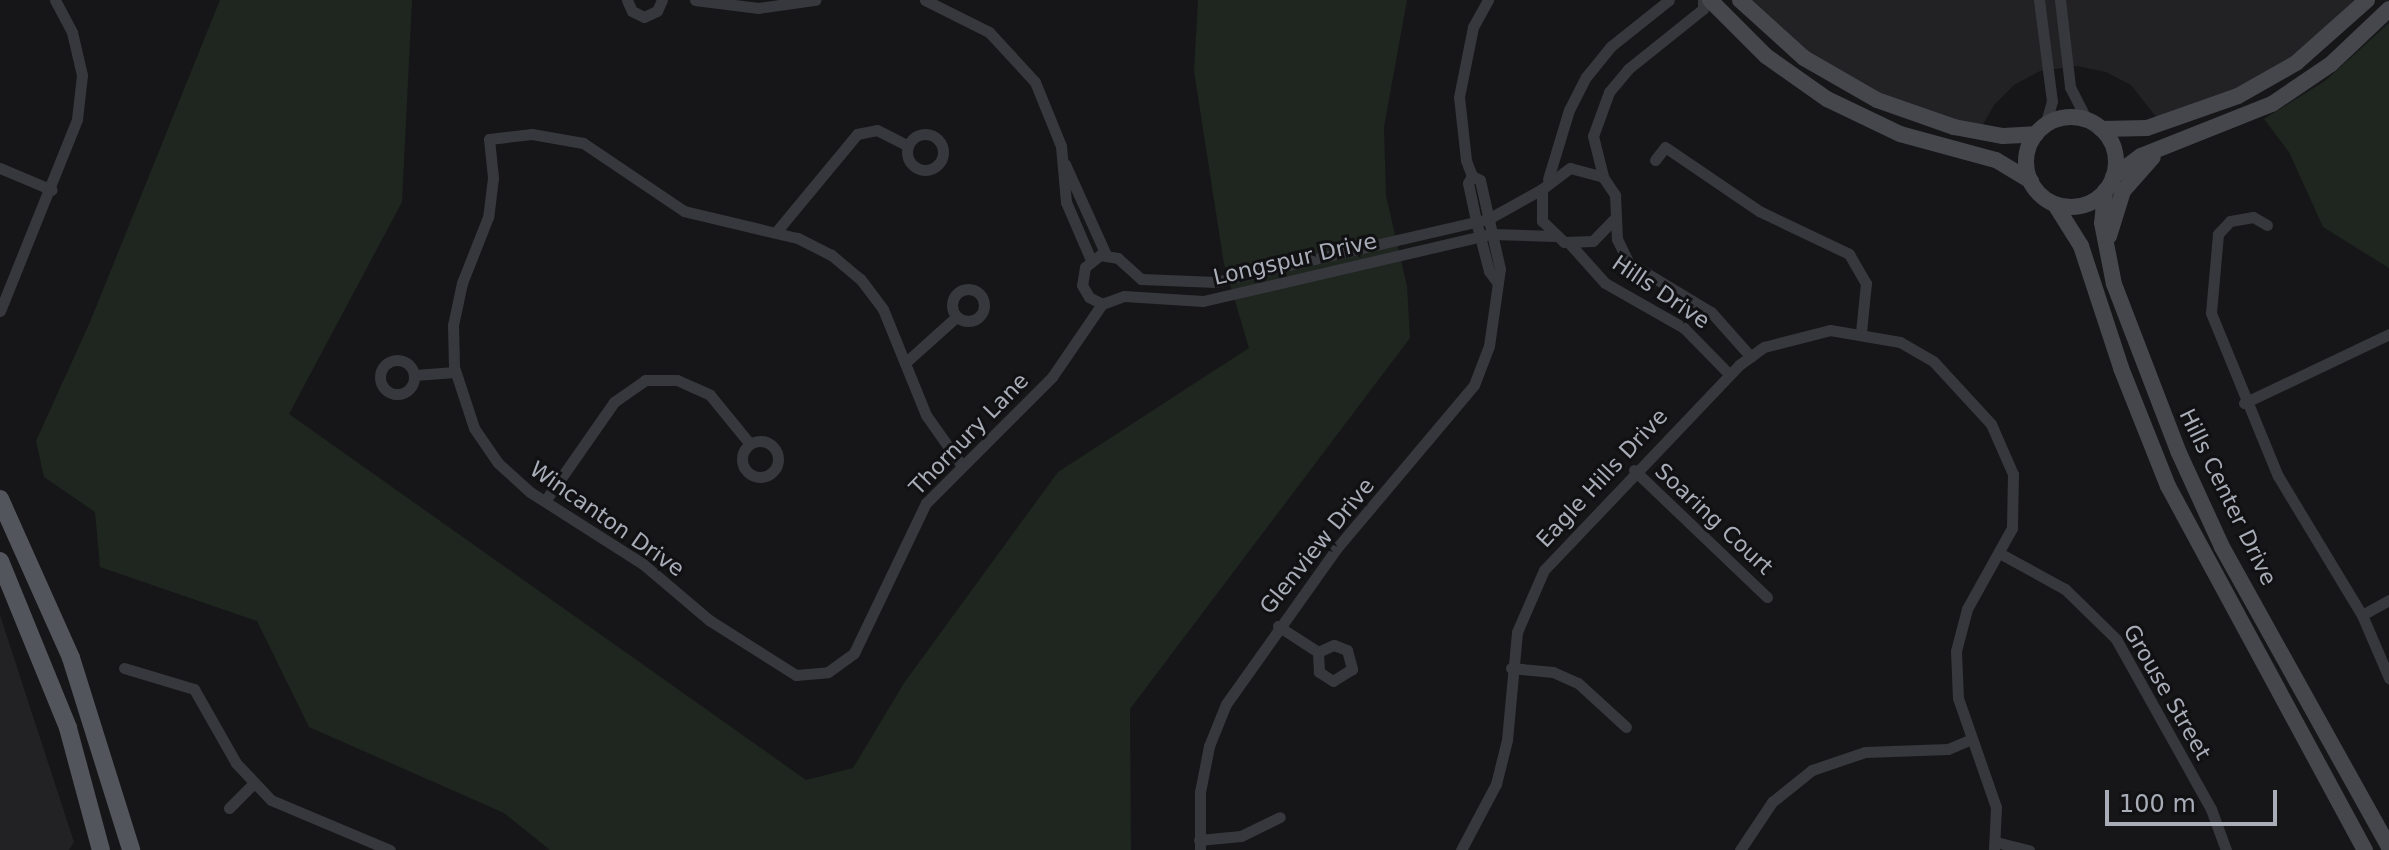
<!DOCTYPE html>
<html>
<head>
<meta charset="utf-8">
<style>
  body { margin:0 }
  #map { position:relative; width:2389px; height:850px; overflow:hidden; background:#161618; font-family:"DejaVu Sans",sans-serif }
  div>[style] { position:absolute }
  .built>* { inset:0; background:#222225 }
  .green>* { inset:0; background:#1e261f }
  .minor>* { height:11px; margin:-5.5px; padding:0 5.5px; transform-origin:5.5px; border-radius:5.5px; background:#37383d }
  .minor>.ring { margin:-5.5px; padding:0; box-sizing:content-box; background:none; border:11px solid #37383d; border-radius:50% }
  .secondary>* { height:16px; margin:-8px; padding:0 8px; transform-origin:8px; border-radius:8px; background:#45474d }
  .secondary>.ring { margin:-8px; padding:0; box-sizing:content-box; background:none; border:16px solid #45474d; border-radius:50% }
  .primary>* { height:18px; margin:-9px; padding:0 9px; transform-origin:9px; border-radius:9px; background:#53555c }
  span { translate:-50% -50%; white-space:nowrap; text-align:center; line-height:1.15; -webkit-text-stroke:6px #111113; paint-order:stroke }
  .street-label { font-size:22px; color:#a8adb8 }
  .scale { position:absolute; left:2105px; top:790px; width:172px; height:36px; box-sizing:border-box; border:4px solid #a8adb8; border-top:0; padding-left:10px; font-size:24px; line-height:28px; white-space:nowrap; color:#a8adb8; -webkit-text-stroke:6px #111113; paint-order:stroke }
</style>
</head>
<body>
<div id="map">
  <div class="built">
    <div style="clip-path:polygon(1742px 0,2358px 0,2269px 75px,2160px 122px,2131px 85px,2106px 72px,2077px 66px,2040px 71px,2014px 85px,1994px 105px,1980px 130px,1840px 78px)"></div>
    <div style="clip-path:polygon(0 615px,74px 842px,69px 850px,0 850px)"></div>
  </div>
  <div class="green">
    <div style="clip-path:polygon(220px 0,412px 0,402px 202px,289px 414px,806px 780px,853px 768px,904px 683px,1058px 472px,1249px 348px,1224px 264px,1194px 71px,1198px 0,1407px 0,1384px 127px,1386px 196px,1407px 286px,1410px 338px,1130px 709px,1131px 850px,550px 850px,504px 813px,309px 727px,257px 621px,100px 567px,95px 512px,44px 477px,36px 441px,90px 322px)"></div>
    <div style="clip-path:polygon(2389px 23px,2389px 268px,2323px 227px,2289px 152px,2264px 119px,2325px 81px)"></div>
  </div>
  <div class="minor">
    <div style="left:627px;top:0;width:12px;rotate:66deg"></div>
    <div style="left:632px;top:11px;width:13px;rotate:27deg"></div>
    <div style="left:644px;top:17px;width:14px;rotate:-25deg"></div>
    <div style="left:657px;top:11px;width:12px;rotate:-66deg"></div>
    <div style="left:695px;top:0;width:64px;rotate:7.2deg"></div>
    <div style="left:758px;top:8px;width:58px;rotate:-8deg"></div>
    <div style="left:925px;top:0;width:72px;rotate:26.6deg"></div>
    <div style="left:989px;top:32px;width:68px;rotate:47.4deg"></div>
    <div style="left:1035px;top:82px;width:69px;rotate:67.9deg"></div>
    <div style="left:1061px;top:146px;width:56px;rotate:84.9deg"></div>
    <div style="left:1066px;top:202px;width:63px;rotate:66.7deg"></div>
    <div style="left:2039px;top:0;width:102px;rotate:82.7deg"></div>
    <div style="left:2052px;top:101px;width:26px;rotate:106deg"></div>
    <div style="left:2060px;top:0;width:88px;rotate:83.4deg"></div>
    <div style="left:2070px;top:87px;width:37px;rotate:63deg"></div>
    <div class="ring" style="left:907px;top:134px;width:25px;height:25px"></div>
    <div style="left:1655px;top:160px;width:16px;rotate:-52deg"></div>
    <div style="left:1665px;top:147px;width:114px;rotate:34.2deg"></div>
    <div style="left:1759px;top:211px;width:100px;rotate:25.5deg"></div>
    <div style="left:1849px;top:254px;width:34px;rotate:60deg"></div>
    <div style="left:1866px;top:283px;width:49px;rotate:95.8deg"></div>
    <div style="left:1065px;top:164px;width:100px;rotate:65.7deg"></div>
    <div style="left:0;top:168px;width:56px;rotate:22.9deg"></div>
    <div style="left:1472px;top:176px;width:8px;rotate:120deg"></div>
    <div style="left:1468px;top:183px;width:39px;rotate:78deg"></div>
    <div style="left:1476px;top:221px;width:52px;rotate:75.4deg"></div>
    <div style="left:1489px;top:271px;width:14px;rotate:54deg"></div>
    <div style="left:1603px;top:176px;width:41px;rotate:-104deg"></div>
    <div style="left:1593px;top:136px;width:47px;rotate:-70deg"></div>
    <div style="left:1609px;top:92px;width:30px;rotate:-50deg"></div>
    <div style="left:1628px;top:69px;width:96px;rotate:-38.7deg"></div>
    <div style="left:1703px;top:9px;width:9px;rotate:-90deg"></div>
    <div style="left:1548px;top:179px;width:72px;rotate:-73.1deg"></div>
    <div style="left:1569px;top:110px;width:37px;rotate:-63deg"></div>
    <div style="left:1586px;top:77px;width:38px;rotate:-51deg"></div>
    <div style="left:1610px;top:47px;width:75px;rotate:-38.5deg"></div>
    <div style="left:1542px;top:189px;width:62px;rotate:150.9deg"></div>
    <div style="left:1488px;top:219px;width:279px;rotate:167deg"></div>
    <div style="left:1216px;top:282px;width:75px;rotate:-177.7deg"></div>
    <div style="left:1141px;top:279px;width:31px;rotate:-138deg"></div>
    <div style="left:1118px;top:258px;width:18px;rotate:-171deg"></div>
    <div style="left:1100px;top:255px;width:19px;rotate:141deg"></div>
    <div style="left:1085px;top:267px;width:18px;rotate:99deg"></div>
    <div style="left:1082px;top:285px;width:14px;rotate:60deg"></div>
    <div style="left:1089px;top:297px;width:15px;rotate:28deg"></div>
    <div style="left:1102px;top:304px;width:23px;rotate:-20deg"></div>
    <div style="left:1124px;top:296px;width:79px;rotate:3.6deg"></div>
    <div style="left:1203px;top:301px;width:297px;rotate:-13.1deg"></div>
    <div style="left:1492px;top:234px;width:62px;rotate:1.8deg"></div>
    <div style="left:1614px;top:219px;width:30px;rotate:134deg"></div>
    <div style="left:1593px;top:241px;width:29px;rotate:178deg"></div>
    <div style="left:1564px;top:242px;width:30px;rotate:-136deg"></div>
    <div style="left:1542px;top:221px;width:32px;rotate:-90deg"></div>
    <div style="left:1542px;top:189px;width:35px;rotate:-37deg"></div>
    <div style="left:1570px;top:168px;width:34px;rotate:15deg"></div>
    <div style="left:1603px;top:177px;width:22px;rotate:56deg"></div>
    <div style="left:1615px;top:195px;width:44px;rotate:87.4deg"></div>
    <div style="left:1617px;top:239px;width:25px;rotate:64deg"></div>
    <div style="left:1628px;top:262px;width:97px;rotate:31.1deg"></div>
    <div style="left:1711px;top:312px;width:60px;rotate:48.4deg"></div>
    <div style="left:2267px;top:225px;width:16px;rotate:-150deg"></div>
    <div style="left:2253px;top:217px;width:23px;rotate:170deg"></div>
    <div style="left:2230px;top:221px;width:18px;rotate:133deg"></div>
    <div style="left:2218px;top:234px;width:79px;rotate:95.1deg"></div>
    <div style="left:2211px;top:313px;width:176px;rotate:67.7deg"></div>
    <div style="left:2278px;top:476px;width:162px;rotate:58.9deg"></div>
    <div style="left:2362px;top:615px;width:69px;rotate:66.8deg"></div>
    <div style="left:776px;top:232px;width:127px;rotate:-50.4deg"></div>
    <div style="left:857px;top:134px;width:20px;rotate:-11deg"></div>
    <div style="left:877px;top:130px;width:35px;rotate:27deg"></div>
    <div style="left:1570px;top:244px;width:52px;rotate:48.1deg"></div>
    <div style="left:1605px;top:283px;width:91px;rotate:29.7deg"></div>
    <div style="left:1684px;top:328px;width:64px;rotate:45.6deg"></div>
    <div class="ring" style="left:952px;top:289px;width:21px;height:21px"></div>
    <div style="left:0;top:311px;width:207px;rotate:-68.1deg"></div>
    <div style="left:77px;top:119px;width:44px;rotate:-83.5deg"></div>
    <div style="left:82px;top:75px;width:44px;rotate:-103.1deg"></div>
    <div style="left:72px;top:32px;width:36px;rotate:-118deg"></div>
    <div class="ring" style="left:380px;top:360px;width:23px;height:23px"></div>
    <div style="left:905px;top:363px;width:69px;rotate:-42deg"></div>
    <div style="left:415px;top:375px;width:40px;rotate:-4.3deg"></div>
    <div style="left:2244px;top:403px;width:161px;rotate:-25.4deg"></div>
    <div class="ring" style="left:742px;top:441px;width:25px;height:25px"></div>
    <div style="left:962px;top:466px;width:62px;rotate:-125.2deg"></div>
    <div style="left:926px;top:415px;width:114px;rotate:-112.1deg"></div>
    <div style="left:883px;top:309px;width:38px;rotate:-127deg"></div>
    <div style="left:860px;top:279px;width:38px;rotate:-140deg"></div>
    <div style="left:831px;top:255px;width:38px;rotate:-153deg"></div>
    <div style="left:797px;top:238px;width:116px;rotate:-166.6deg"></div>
    <div style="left:684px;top:211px;width:122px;rotate:-146deg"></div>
    <div style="left:583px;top:143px;width:52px;rotate:-170deg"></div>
    <div style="left:532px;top:134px;width:43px;rotate:173.4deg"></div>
    <div style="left:489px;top:139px;width:39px;rotate:84deg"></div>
    <div style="left:493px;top:178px;width:39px;rotate:97deg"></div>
    <div style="left:488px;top:217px;width:71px;rotate:111.5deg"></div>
    <div style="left:462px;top:283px;width:43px;rotate:102.1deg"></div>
    <div style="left:453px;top:325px;width:42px;rotate:88.6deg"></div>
    <div style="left:454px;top:367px;width:64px;rotate:71.8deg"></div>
    <div style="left:474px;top:428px;width:42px;rotate:55.6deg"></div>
    <div style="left:498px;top:463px;width:43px;rotate:42.2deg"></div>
    <div style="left:530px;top:492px;width:134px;rotate:32.5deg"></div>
    <div style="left:643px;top:564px;width:87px;rotate:40.3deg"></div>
    <div style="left:709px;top:620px;width:103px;rotate:32.3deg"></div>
    <div style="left:796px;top:675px;width:32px;rotate:-5deg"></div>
    <div style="left:828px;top:672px;width:32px;rotate:-36deg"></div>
    <div style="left:854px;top:653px;width:166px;rotate:-64.4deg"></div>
    <div style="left:926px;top:503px;width:178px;rotate:-45deg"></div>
    <div style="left:1052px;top:377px;width:88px;rotate:-55.6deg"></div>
    <div style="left:1634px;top:470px;width:184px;rotate:43.7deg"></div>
    <div style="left:545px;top:501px;width:121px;rotate:-55.1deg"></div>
    <div style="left:614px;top:402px;width:38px;rotate:-35deg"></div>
    <div style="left:645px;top:380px;width:32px"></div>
    <div style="left:677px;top:380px;width:36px;rotate:24deg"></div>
    <div style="left:710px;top:395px;width:63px;rotate:50.8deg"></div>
    <div style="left:2001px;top:554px;width:73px;rotate:28.7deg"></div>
    <div style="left:2065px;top:589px;width:71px;rotate:44.4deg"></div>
    <div style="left:2116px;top:639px;width:195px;rotate:60.8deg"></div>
    <div style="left:2211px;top:809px;width:44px;rotate:69.9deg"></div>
    <div style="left:2362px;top:615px;width:31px;rotate:-29deg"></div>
    <div style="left:1278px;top:626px;width:48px;rotate:33deg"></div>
    <div style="left:1318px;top:652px;width:17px;rotate:-24deg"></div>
    <div style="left:1334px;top:645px;width:14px;rotate:21deg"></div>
    <div style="left:1347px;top:650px;width:20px;rotate:75deg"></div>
    <div style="left:1352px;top:669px;width:22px;rotate:148deg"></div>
    <div style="left:1333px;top:681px;width:17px;rotate:-147deg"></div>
    <div style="left:1319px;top:672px;width:20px;rotate:-93deg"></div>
    <div style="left:124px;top:668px;width:73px;rotate:16.7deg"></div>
    <div style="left:194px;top:689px;width:85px;rotate:60.4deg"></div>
    <div style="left:236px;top:763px;width:51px;rotate:46.6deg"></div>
    <div style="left:271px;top:800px;width:129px;rotate:22.8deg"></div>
    <div style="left:1511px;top:668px;width:42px;rotate:5.4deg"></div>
    <div style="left:1553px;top:672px;width:27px;rotate:24deg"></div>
    <div style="left:1578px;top:683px;width:65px;rotate:42.5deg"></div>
    <div style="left:229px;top:808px;width:34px;rotate:-45deg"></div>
    <div style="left:1199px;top:840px;width:42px;rotate:-5.4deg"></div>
    <div style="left:1241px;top:836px;width:43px;rotate:-26deg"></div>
    <div style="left:1996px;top:842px;width:34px;rotate:14deg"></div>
    <div style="left:1200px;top:850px;width:58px;rotate:-90deg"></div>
    <div style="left:1200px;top:792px;width:47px;rotate:-78.9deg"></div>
    <div style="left:1209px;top:746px;width:45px;rotate:-68deg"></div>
    <div style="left:1226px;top:704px;width:190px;rotate:-54.6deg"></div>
    <div style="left:1336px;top:549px;width:214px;rotate:-49.9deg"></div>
    <div style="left:1474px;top:385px;width:42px;rotate:-69deg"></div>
    <div style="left:1489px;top:346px;width:78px;rotate:-81.9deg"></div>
    <div style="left:1500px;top:269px;width:91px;rotate:-102.7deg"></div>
    <div style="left:1480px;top:180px;width:9px;rotate:-153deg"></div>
    <div style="left:1472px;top:176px;width:17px;rotate:-111deg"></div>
    <div style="left:1466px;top:160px;width:63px;rotate:-96.3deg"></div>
    <div style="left:1459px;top:97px;width:71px;rotate:-78.7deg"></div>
    <div style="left:1473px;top:27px;width:31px;rotate:-61deg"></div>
    <div style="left:1461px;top:850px;width:75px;rotate:-62.1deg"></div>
    <div style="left:1496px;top:784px;width:45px;rotate:-76deg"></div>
    <div style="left:1507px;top:740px;width:108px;rotate:-84.7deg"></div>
    <div style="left:1517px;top:632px;width:68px;rotate:-66.5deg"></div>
    <div style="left:1544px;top:570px;width:283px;rotate:-46.4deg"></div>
    <div style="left:1739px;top:365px;width:31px;rotate:-36deg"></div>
    <div style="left:1764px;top:347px;width:68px;rotate:-14.4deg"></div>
    <div style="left:1830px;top:330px;width:71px;rotate:9.7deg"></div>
    <div style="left:1900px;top:342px;width:39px;rotate:30deg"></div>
    <div style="left:1934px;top:362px;width:84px;rotate:47.4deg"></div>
    <div style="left:1991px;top:424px;width:55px;rotate:66.3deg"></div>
    <div style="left:2013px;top:474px;width:54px;rotate:91.1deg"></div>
    <div style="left:2012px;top:528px;width:93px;rotate:119.1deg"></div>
    <div style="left:1967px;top:609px;width:43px;rotate:104.7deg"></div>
    <div style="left:1956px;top:651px;width:47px;rotate:87.6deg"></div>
    <div style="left:1958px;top:698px;width:115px;rotate:70.8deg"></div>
    <div style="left:1996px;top:807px;width:43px;rotate:92.7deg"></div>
    <div style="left:1740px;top:850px;width:58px;rotate:-56.3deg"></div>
    <div style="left:1772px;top:802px;width:51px;rotate:-38.7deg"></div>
    <div style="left:1812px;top:770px;width:56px;rotate:-18.8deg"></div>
    <div style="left:1865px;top:752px;width:83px;rotate:-2.1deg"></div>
    <div style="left:1948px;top:749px;width:25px;rotate:-23deg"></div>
  </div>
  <div class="secondary">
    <div style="left:1710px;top:0;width:79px;rotate:45deg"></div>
    <div style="left:1766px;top:56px;width:75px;rotate:35.2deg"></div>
    <div style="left:1827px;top:99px;width:81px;rotate:25.6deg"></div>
    <div style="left:1900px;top:134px;width:99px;rotate:15.2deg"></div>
    <div style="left:1996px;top:160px;width:41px;rotate:31deg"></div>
    <div style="left:1740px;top:0;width:86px;rotate:42.2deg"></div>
    <div style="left:1804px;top:58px;width:84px;rotate:29.9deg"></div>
    <div style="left:1877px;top:100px;width:82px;rotate:19.3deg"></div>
    <div style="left:1954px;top:127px;width:50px;rotate:10.4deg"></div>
    <div style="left:2003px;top:136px;width:33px;rotate:-3deg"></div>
    <div class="ring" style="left:2026px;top:117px;width:74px;height:74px"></div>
    <div style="left:2101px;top:129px;width:46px;rotate:-1.2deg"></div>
    <div style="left:2147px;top:128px;width:96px;rotate:-19.4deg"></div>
    <div style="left:2238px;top:96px;width:67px;rotate:-29.6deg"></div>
    <div style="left:2296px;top:63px;width:95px;rotate:-41.6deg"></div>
    <div style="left:2113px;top:177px;width:35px;rotate:-37deg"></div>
    <div style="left:2141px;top:156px;width:141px;rotate:-21.7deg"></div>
    <div style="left:2272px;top:104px;width:71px;rotate:-34.1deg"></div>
    <div style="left:2331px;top:64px;width:80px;rotate:-43.5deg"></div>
    <div style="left:2105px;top:191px;width:32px;rotate:95deg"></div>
    <div style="left:2102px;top:223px;width:62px;rotate:78.9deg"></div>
    <div style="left:2114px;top:284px;width:181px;rotate:69deg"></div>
    <div style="left:2179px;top:453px;width:103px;rotate:65.4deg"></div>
    <div style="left:2222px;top:547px;width:343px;rotate:60.9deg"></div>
    <div style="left:2056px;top:206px;width:47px;rotate:58deg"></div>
    <div style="left:2081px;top:246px;width:128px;rotate:71.8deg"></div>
    <div style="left:2121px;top:368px;width:127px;rotate:68.3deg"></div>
    <div style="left:2168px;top:486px;width:414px;rotate:61.6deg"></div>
    <div style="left:2109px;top:236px;width:47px;rotate:-72.7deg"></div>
    <div style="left:2123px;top:191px;width:45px;rotate:-48.6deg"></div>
  </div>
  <div class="primary">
    <div style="left:0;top:499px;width:174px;rotate:65.9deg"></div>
    <div style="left:71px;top:658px;width:201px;rotate:72.6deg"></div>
    <div style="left:0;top:561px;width:180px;rotate:67.8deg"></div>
    <div style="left:68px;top:728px;width:126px;rotate:74.9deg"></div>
  </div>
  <div class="street-label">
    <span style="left:1295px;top:259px;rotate:-13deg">Longspur Drive</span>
    <span style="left:1661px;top:292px;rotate:34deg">Hills Drive</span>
    <span style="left:969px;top:434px;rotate:-46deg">Thornury Lane</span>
    <span style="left:1602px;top:478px;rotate:-47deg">Eagle Hills Drive</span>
    <span style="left:2228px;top:497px;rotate:64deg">Hills Center Drive</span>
    <span style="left:607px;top:519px;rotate:35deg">Wincanton Drive</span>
    <span style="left:1714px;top:519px;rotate:43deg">Soaring Court</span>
    <span style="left:1317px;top:546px;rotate:-51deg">Glenview Drive</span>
    <span style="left:2167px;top:692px;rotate:60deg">Grouse Street</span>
  </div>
  <div class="scale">100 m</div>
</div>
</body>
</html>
